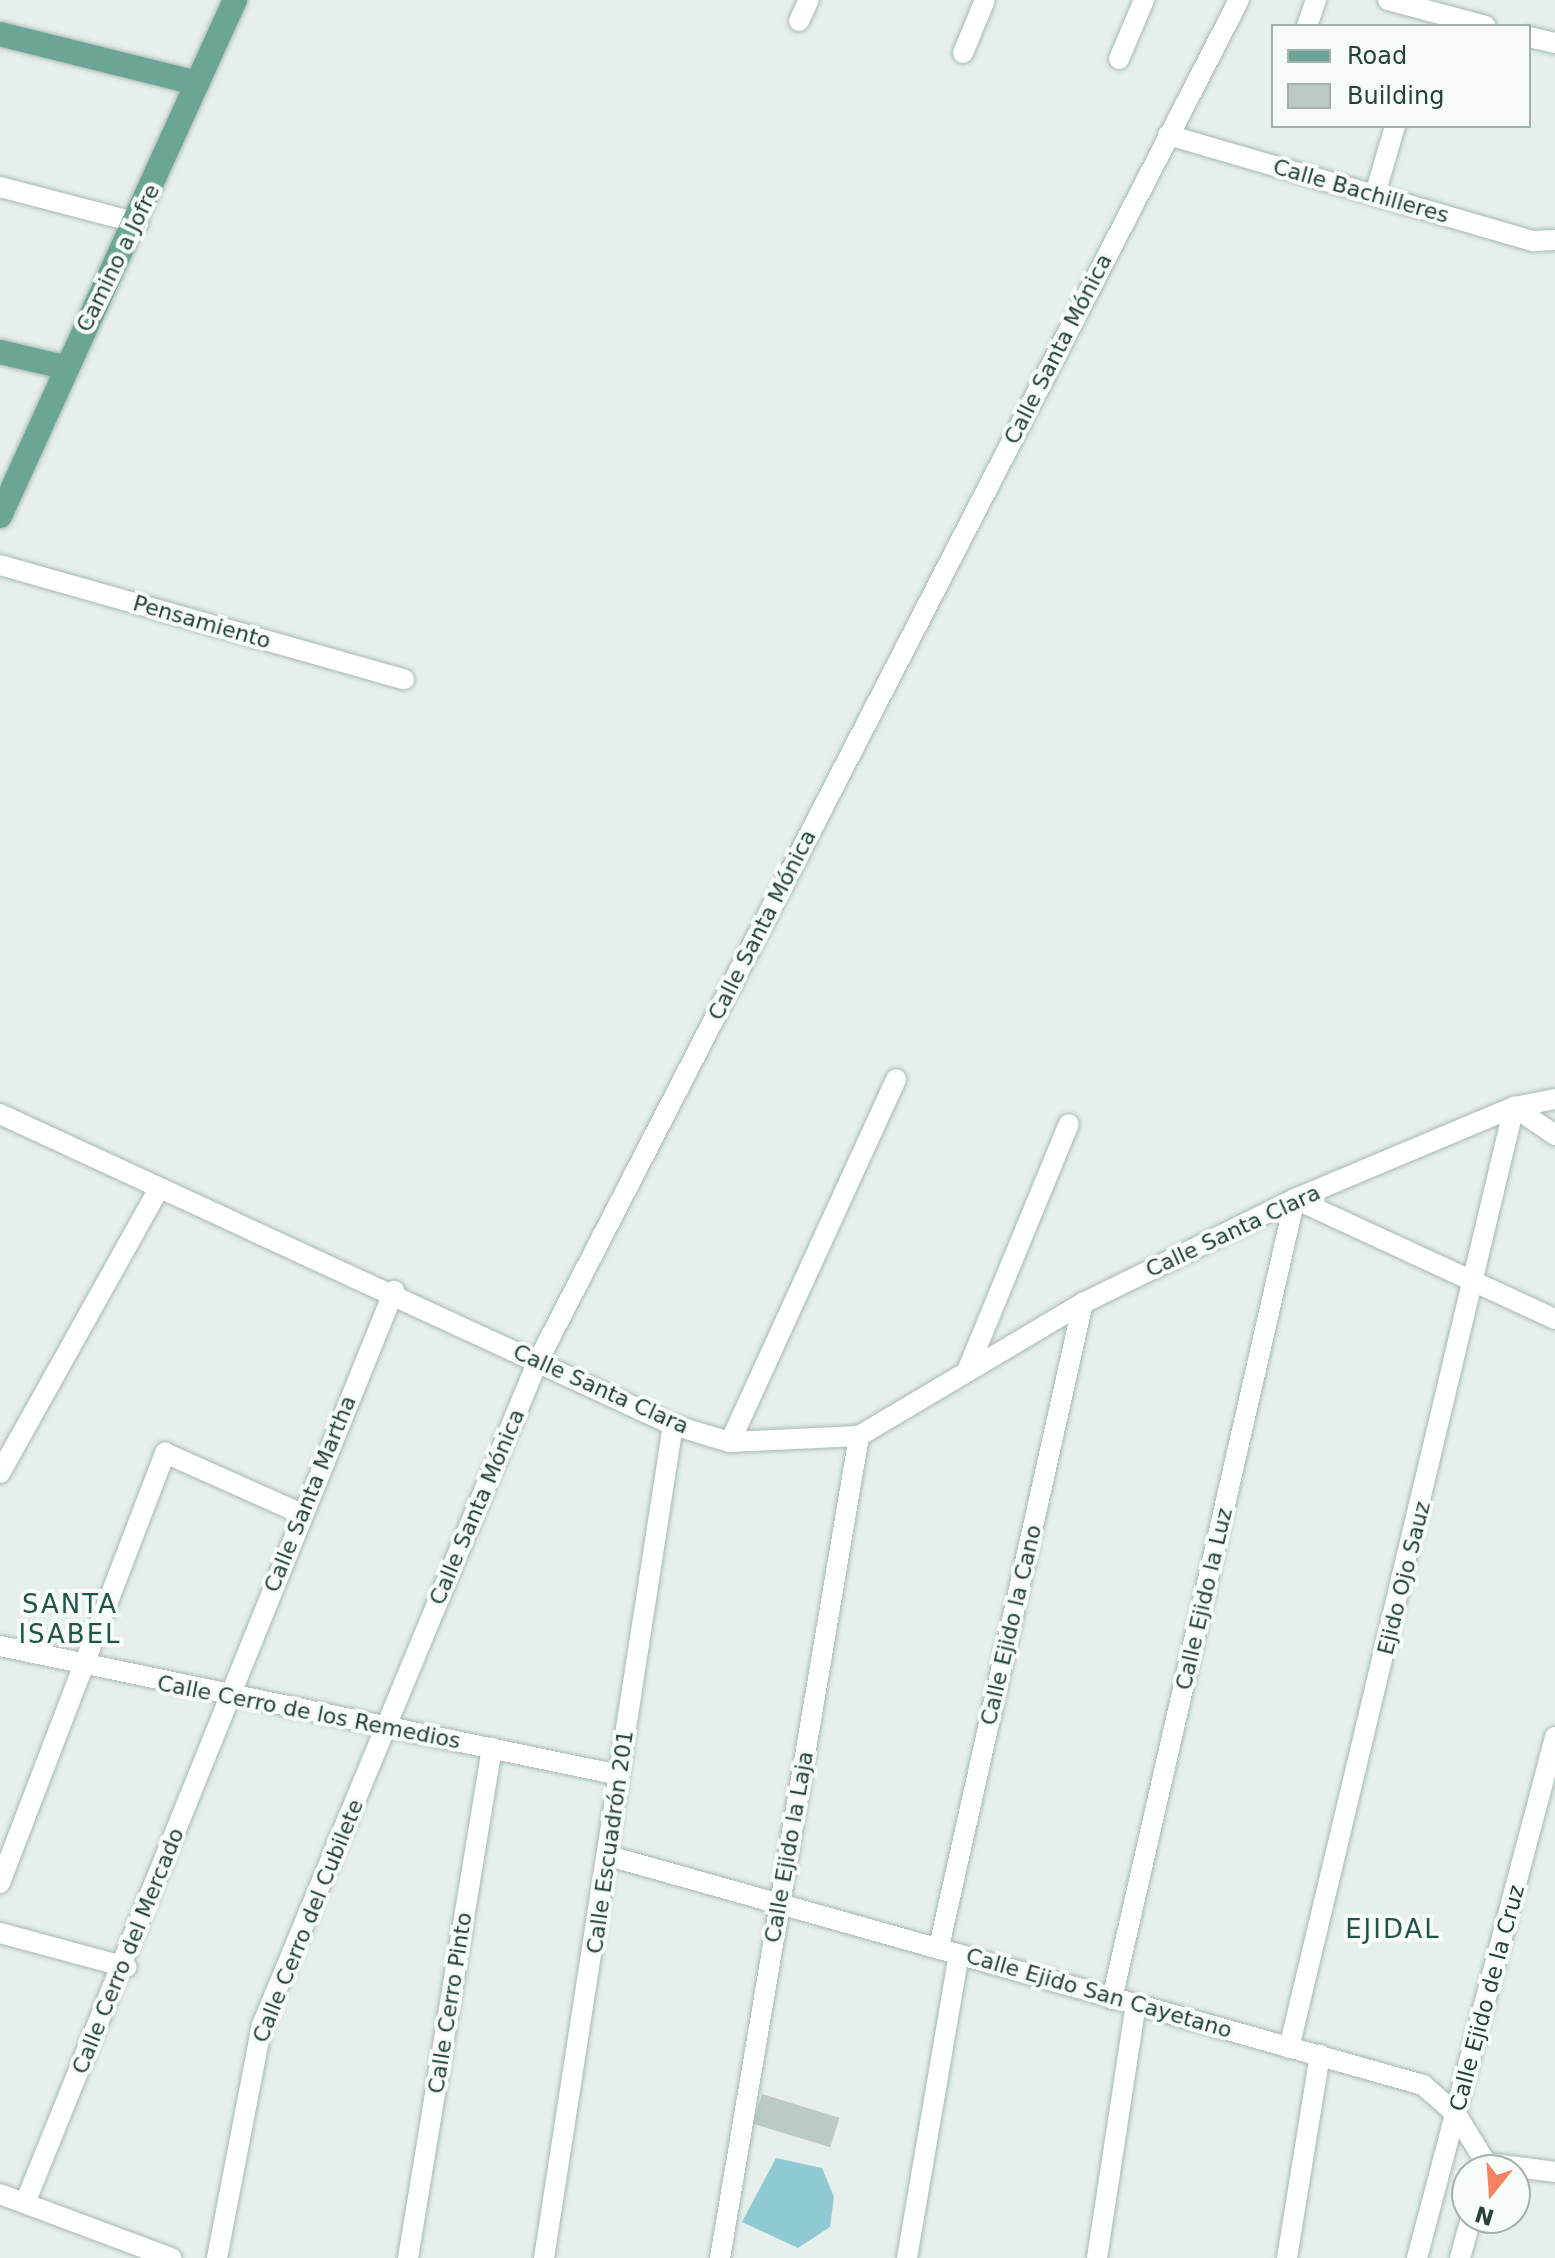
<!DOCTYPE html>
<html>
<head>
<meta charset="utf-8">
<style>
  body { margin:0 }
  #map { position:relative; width:1555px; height:2258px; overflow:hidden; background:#e6efeb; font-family:"DejaVu Sans",sans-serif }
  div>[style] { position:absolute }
  .water>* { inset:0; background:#8ec9d4 }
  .building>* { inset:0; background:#bbcac4; transform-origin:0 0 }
  .roads { filter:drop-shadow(0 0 2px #a8b8b2) drop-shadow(0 0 2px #a8b8b2) }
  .minor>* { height:20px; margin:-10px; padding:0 10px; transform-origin:10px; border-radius:10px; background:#fff }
  .major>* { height:24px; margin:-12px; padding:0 12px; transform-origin:12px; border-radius:12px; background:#6aa596 }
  span { translate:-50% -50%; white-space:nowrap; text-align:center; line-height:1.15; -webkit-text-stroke:8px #f7fbf9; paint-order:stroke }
  .street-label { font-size:22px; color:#24423a }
  .quarter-label { font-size:26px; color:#1f5548; letter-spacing:2px }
  .legend { position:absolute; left:1271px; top:24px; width:260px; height:104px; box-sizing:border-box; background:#f7fbf9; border:2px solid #a3b1ad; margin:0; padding:10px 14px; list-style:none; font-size:24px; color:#24423a }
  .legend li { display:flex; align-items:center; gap:16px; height:40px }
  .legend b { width:40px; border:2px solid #a3b1ad }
  .north { position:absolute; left:1451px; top:2154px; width:80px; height:80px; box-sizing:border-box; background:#f7fbf9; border:2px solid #a3b1ad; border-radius:50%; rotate:197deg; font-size:22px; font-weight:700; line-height:32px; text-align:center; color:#24423a }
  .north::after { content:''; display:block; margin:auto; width:28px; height:36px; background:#f4845f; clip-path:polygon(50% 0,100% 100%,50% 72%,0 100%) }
</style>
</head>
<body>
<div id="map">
  <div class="water">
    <div style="clip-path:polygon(776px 2158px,822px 2168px,834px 2197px,830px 2227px,798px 2248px,742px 2222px)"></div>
  </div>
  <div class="building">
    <div style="left:762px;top:2094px;width:81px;height:31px;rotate:17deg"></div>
  </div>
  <div class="roads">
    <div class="minor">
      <div style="left:1388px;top:0;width:101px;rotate:14.9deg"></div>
      <div style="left:799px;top:21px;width:23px;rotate:-65deg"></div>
      <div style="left:1307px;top:26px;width:28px;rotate:-71deg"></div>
      <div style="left:1529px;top:37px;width:27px;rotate:13deg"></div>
      <div style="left:963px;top:53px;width:57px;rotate:-67.5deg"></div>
      <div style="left:1119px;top:59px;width:64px;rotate:-67deg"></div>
      <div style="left:1168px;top:135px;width:381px;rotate:16.2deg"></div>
      <div style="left:1534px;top:241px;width:21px;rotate:-3deg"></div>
      <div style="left:0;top:187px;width:143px;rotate:14.6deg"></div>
      <div style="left:1375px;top:194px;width:71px;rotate:-73.6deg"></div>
      <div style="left:0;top:565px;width:420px;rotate:15.8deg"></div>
      <div style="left:0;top:1114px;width:741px;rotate:24.8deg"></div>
      <div style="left:673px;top:1425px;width:59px;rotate:16.6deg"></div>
      <div style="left:730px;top:1442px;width:129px;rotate:-2.7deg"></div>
      <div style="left:859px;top:1436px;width:261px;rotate:-30.7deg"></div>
      <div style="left:1083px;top:1303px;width:236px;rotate:-26.1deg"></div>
      <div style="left:1295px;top:1199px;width:238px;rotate:-22.8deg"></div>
      <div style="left:1514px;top:1107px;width:42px;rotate:-11deg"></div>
      <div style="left:967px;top:1371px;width:267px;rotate:-67.6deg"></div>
      <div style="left:730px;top:1442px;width:399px;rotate:-65.4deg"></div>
      <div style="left:0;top:1473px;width:326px;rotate:-60.8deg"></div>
      <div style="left:0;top:1646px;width:632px;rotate:11.77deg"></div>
      <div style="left:609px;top:1856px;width:846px;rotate:15.71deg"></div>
      <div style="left:1423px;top:2085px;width:44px;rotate:41.3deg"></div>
      <div style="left:1456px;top:2114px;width:57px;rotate:58.5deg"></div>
      <div style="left:1486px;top:2163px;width:70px;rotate:7.4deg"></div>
      <div style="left:0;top:1883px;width:461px;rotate:-69deg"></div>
      <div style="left:165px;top:1453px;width:150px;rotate:24deg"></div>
      <div style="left:0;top:1933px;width:131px;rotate:15.1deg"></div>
      <div style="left:939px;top:1947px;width:660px;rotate:-77.4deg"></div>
      <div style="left:1112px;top:1999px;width:821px;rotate:-77.12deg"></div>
      <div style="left:1295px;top:1199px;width:286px;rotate:24.8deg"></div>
      <div style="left:1289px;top:2048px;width:968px;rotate:-76.55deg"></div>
      <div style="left:1514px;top:1107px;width:50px;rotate:34.3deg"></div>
      <div style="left:0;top:2194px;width:183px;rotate:20.5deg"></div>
      <div style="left:25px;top:2203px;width:984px;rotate:-67.97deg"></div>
      <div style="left:217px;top:2258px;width:237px;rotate:-79.1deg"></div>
      <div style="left:262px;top:2025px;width:717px;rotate:-67.44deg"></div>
      <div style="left:537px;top:1363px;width:1533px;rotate:-62.75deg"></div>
      <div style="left:408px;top:2258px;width:517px;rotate:-80.65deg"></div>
      <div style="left:544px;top:2258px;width:843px;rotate:-81.2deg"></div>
      <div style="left:720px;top:2258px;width:834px;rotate:-80.4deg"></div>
      <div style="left:907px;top:2258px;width:308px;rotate:-80.3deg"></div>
      <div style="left:1097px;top:2258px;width:257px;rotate:-81.3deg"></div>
      <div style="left:1287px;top:2258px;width:206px;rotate:-80.8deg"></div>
      <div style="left:1417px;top:2258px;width:539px;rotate:-75.16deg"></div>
      <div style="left:1460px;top:2258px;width:41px;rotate:-74.6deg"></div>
    </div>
    <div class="major">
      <div style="left:0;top:34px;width:203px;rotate:14deg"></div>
      <div style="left:0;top:352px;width:66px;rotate:13.2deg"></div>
      <div style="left:0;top:516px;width:567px;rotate:-65.51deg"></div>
    </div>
  </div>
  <div class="street-label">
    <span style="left:1361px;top:191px;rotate:16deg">Calle Bachilleres</span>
    <span style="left:118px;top:258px;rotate:-64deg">Camino a Jofre</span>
    <span style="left:1058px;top:349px;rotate:-63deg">Calle Santa Mónica</span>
    <span style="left:202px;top:622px;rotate:16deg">Pensamiento</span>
    <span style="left:762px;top:925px;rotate:-63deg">Calle Santa Mónica</span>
    <span style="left:1233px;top:1231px;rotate:-25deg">Calle Santa Clara</span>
    <span style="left:601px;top:1389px;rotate:24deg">Calle Santa Clara</span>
    <span style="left:310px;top:1494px;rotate:-68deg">Calle Santa Martha</span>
    <span style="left:477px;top:1507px;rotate:-67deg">Calle Santa Mónica</span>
    <span style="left:1404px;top:1578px;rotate:-76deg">Ejido Ojo Sauz</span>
    <span style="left:1204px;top:1599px;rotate:-77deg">Calle Ejido la Luz</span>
    <span style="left:1011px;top:1625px;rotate:-77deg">Calle Ejido la Cano</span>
    <span style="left:309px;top:1712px;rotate:11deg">Calle Cerro de los Remedios</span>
    <span style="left:610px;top:1842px;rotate:-82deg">Calle Escuadrón 201</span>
    <span style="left:789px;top:1847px;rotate:-80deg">Calle Ejido la Laja</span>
    <span style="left:308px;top:1921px;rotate:-68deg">Calle Cerro del Cubilete</span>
    <span style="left:128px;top:1951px;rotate:-68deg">Calle Cerro del Mercado</span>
    <span style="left:1099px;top:1993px;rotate:16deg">Calle Ejido San Cayetano</span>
    <span style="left:1487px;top:1998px;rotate:-75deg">Calle Ejido de la Cruz</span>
    <span style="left:450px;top:2003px;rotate:-81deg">Calle Cerro Pinto</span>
  </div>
  <div class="quarter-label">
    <span style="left:70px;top:1620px">SANTA<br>ISABEL</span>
    <span style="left:1393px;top:1930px">EJIDAL</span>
  </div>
  <ul class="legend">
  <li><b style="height:10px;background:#6aa596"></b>Road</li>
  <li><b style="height:22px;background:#bbcac4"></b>Building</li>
  </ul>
  <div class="north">N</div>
</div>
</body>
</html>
